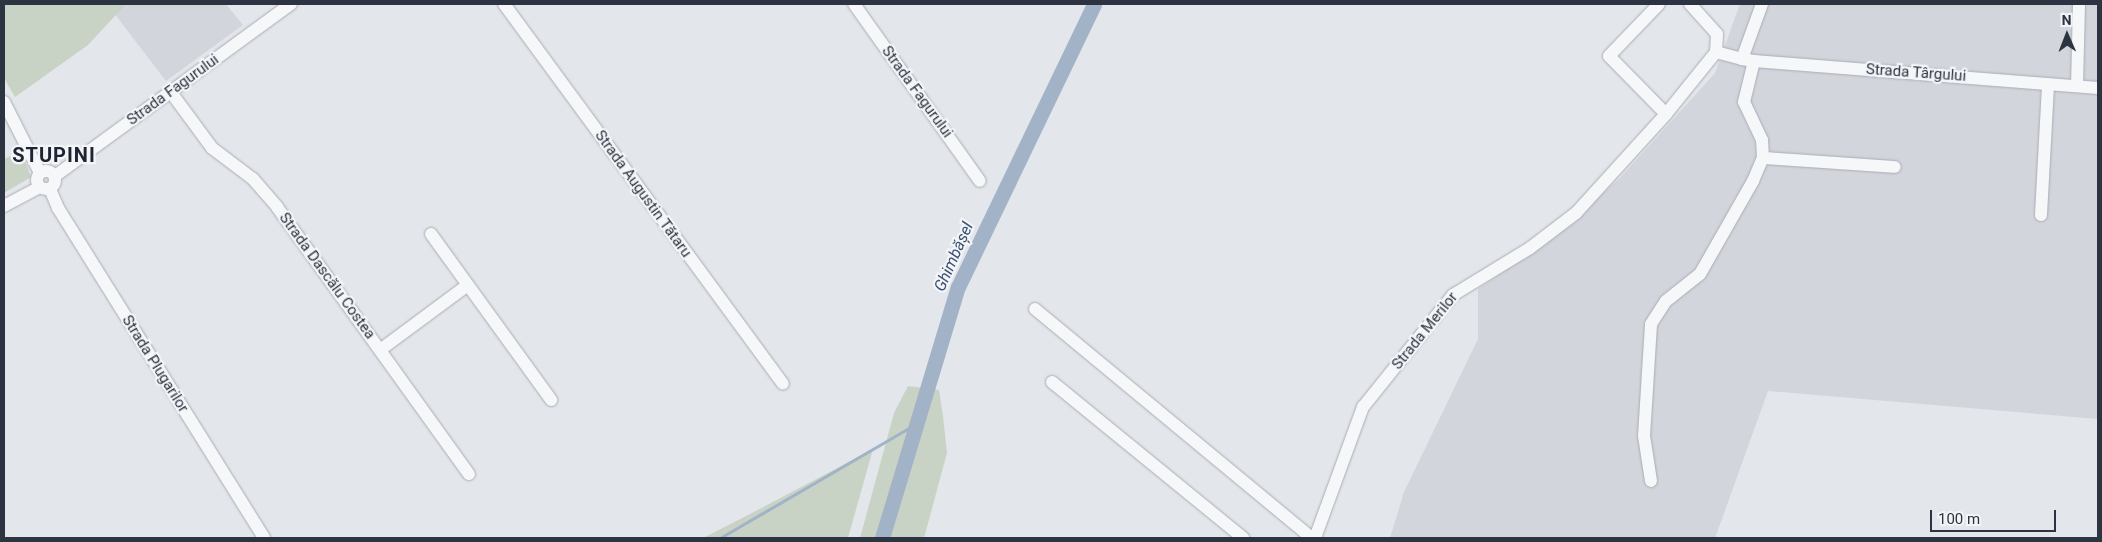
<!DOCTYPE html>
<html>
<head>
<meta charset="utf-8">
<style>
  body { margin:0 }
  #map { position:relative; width:2102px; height:542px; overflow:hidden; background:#e3e6ea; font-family:Roboto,sans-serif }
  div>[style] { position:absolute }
  .built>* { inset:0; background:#d2d5dc }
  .green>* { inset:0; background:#c9d3c5 }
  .stream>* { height:2.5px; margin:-1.25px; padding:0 1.25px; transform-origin:1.25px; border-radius:1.25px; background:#a2b3c7 }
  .river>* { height:15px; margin:-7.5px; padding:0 7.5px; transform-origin:7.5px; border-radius:7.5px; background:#a2b3c7 }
  .roads { filter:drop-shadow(0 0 1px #a9adb4) drop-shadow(0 0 1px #a9adb4) }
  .minor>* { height:12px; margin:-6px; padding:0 6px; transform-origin:6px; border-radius:6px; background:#f6f7f9 }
  .minor>.ring { margin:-6px; padding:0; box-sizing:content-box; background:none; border:12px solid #f6f7f9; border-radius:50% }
  span { translate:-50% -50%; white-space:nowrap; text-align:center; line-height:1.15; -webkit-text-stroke:4.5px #f3f5f8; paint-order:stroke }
  .street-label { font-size:15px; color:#2d3441 }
  .water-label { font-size:16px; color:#3a5272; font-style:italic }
  .district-label { font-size:20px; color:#1e2532; font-weight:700; letter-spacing:1px }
  .frame { position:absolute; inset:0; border:5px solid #2d3441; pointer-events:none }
  .north { position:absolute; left:2042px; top:10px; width:50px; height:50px; -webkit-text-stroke:4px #f3f5f8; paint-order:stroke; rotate:359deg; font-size:14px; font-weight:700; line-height:20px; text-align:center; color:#2d3441 }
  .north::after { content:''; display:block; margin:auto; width:18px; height:22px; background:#2d3441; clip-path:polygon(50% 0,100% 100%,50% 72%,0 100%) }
  .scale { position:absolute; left:1930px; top:510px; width:126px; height:22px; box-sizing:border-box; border:2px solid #2d3441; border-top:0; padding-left:6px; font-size:15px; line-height:18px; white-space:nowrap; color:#2d3441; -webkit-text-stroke:4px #f3f5f8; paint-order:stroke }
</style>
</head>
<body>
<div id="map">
  <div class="built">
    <div style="clip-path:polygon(107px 4px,226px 4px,243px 25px,166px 81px)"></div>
    <div style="clip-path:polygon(1740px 4px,2098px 4px,2098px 419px,1768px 391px,1715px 538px,1390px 538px,1404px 492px,1478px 339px,1478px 289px,1544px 244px,1619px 179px,1715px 73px)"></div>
  </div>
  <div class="green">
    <div style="clip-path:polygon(4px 4px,126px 4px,88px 45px,15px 97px,4px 78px)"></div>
    <div style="clip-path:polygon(21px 151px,31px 177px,4px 193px,4px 159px)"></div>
    <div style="clip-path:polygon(908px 386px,939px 390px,943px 416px,947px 453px,924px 538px,860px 538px,894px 413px)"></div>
    <div style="clip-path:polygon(873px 449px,848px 538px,703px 538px,752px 513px)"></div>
  </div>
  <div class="stream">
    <div style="left:720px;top:538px;width:227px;rotate:-30.2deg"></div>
  </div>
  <div class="river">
    <div style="left:882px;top:538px;width:262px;rotate:-73.2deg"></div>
    <div style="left:958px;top:287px;width:314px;rotate:-64.3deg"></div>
  </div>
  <div class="roads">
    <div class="minor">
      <div style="left:504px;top:4px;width:471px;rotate:53.7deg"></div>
      <div style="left:854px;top:4px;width:217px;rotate:54.6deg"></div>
      <div style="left:1690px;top:4px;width:40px;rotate:48deg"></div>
      <div style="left:1717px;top:34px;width:18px;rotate:93deg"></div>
      <div style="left:1754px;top:61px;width:345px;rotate:4.5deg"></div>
      <div style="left:2077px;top:86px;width:82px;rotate:-88.6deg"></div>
      <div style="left:170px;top:91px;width:71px;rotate:53.6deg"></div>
      <div style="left:212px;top:148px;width:51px;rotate:37.1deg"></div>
      <div style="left:253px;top:179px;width:37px;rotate:49deg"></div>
      <div style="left:277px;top:207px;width:329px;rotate:54.3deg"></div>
      <div style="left:4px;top:102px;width:80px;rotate:63.1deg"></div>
      <div style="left:1666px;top:114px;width:80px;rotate:-51.1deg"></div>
      <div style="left:1716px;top:52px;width:27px;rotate:15deg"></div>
      <div style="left:1742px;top:59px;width:59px;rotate:-70deg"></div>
      <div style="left:1763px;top:158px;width:132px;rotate:3.9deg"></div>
      <div class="ring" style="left:37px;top:171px;width:6px;height:6px"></div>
      <div style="left:55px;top:176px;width:292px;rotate:-36.1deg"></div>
      <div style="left:50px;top:189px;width:21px;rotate:67deg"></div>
      <div style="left:58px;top:208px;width:389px;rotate:58deg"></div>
      <div style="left:4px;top:206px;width:40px;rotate:-28deg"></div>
      <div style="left:2041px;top:215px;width:131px;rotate:-86.9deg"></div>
      <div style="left:431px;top:234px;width:205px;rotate:54.1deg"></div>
      <div style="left:1035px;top:309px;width:359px;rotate:39.6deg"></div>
      <div style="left:380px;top:350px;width:109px;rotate:-36.5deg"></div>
      <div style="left:1052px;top:382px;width:247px;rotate:39.2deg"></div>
      <div style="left:1651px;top:481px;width:46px;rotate:-98.8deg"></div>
      <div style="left:1644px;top:436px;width:112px;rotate:-86.4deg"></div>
      <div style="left:1651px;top:324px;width:27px;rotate:-57deg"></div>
      <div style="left:1666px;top:301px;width:43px;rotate:-38.5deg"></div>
      <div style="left:1700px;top:274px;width:107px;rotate:-60.3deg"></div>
      <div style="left:1753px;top:181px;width:25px;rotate:-67deg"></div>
      <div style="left:1763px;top:158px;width:18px;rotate:-93deg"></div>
      <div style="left:1762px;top:140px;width:42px;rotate:-115.3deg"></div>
      <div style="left:1744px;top:102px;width:42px;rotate:-76.3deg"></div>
      <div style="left:1754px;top:61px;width:12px;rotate:-171deg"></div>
      <div style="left:1315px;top:538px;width:140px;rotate:-69.9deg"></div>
      <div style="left:1363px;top:407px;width:144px;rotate:-51.2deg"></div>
      <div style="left:1453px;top:295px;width:90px;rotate:-31.4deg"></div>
      <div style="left:1530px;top:248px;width:58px;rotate:-37.3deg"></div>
      <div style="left:1576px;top:213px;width:134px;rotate:-47.7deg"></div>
      <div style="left:1666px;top:114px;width:81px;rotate:-134.5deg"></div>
      <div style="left:1609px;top:56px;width:72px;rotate:-46.1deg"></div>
    </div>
  </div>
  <div class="street-label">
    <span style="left:1916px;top:73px;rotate:4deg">Strada Târgului</span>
    <span style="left:173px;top:90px;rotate:-36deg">Strada Fagurului</span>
    <span style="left:917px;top:92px;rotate:54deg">Strada Fagurului</span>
    <span style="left:643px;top:194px;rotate:54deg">Strada Augustin Tătaru</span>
    <span style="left:327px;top:276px;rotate:54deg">Strada Dascălu Costea</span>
    <span style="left:1425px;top:331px;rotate:-51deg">Strada Merilor</span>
    <span style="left:155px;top:364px;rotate:58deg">Strada Plugarilor</span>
  </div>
  <div class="water-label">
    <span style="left:954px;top:257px;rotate:-66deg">Ghimbășel</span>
  </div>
  <div class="district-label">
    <span style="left:54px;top:155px">STUPINI</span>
  </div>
  <div class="frame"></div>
  <div class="north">N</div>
  <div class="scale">100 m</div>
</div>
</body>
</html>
